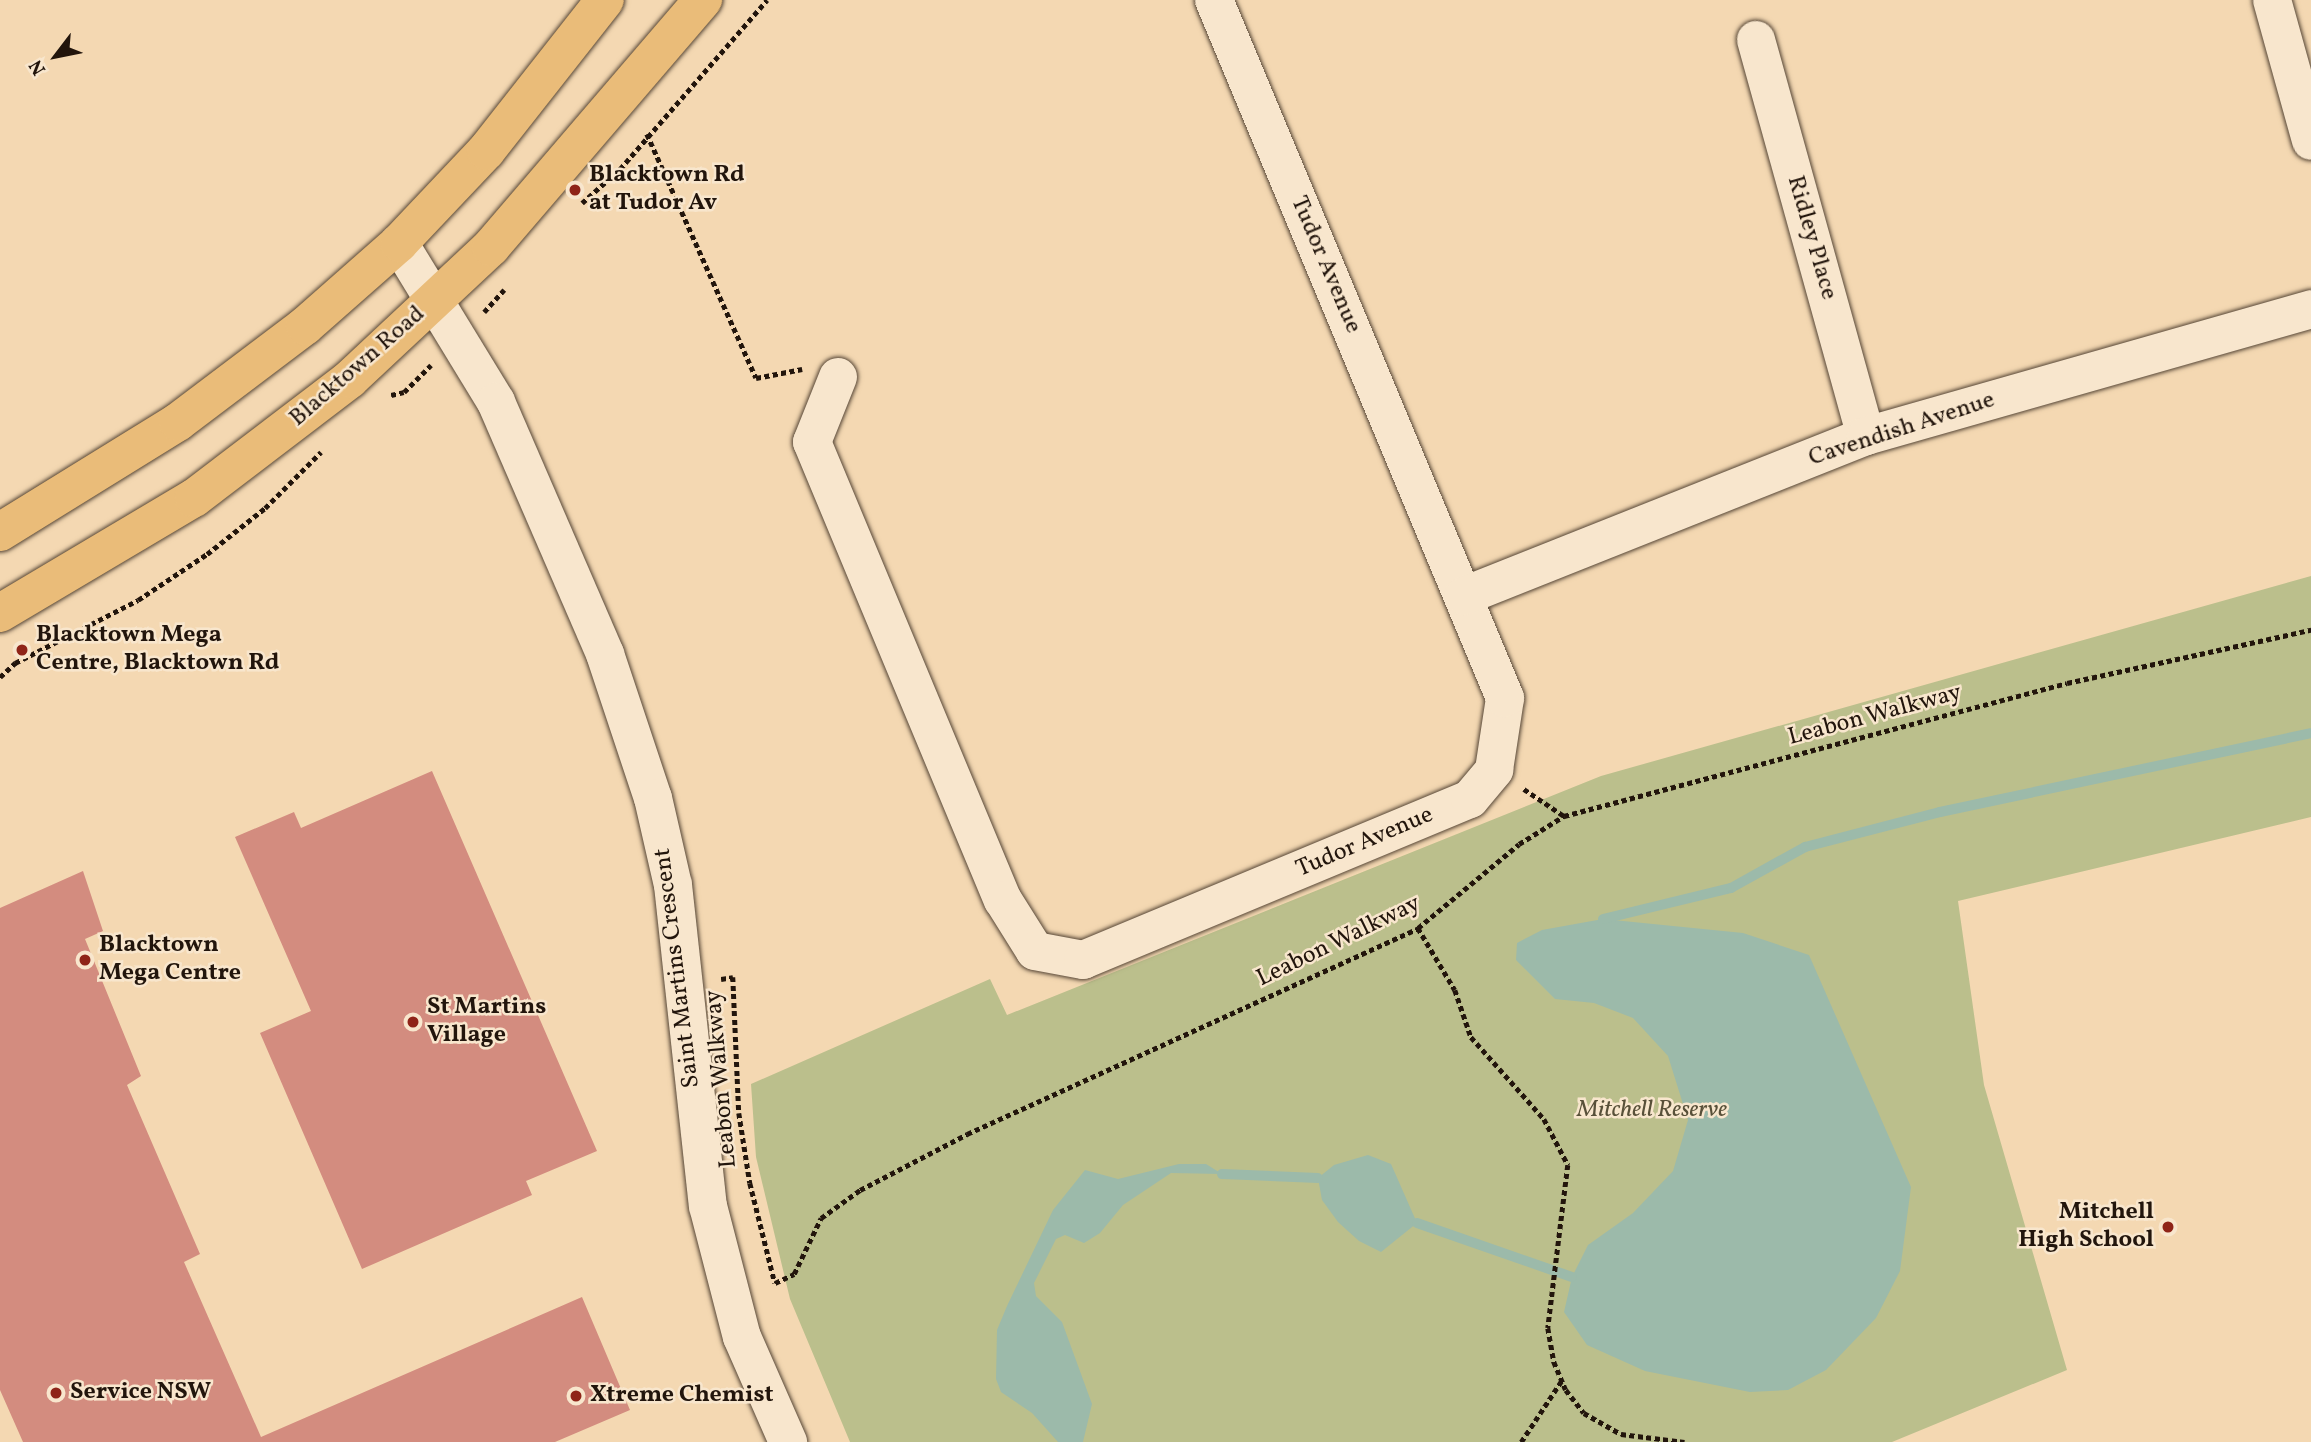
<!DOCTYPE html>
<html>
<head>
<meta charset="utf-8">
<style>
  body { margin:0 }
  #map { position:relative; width:2311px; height:1442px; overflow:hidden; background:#f4d8b2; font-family:Vollkorn,serif }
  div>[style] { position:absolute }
  .green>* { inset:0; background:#bbbf8c }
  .water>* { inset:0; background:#9cbaaa }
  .stream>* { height:10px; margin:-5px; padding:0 5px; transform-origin:5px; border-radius:5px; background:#9cbaaa }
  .building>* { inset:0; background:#d38c7f }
  .path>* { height:4.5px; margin-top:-2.25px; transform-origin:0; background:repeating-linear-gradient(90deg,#22150c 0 5px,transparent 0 8.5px) }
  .roads { filter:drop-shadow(0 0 2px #564636) drop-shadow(0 0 2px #564636) }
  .minor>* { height:38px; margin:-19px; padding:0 19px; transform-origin:19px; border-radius:19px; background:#f8e6cd }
  .major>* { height:38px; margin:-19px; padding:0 19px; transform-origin:19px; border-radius:19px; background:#eabc79 }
  .dots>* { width:19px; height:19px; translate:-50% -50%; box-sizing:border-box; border:4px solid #f8e6cd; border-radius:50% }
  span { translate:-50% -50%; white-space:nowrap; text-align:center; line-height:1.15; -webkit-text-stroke:5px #f8e6cd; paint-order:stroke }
  .poi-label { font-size:24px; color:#22150c; font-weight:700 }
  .left { translate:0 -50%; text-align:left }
  .right { translate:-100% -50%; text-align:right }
  .street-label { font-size:24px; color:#22150c }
  .park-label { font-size:24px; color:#585039; font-style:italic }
  .north { position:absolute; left:21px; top:21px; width:70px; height:70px; -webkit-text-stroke:5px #f8e6cd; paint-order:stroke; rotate:238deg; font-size:19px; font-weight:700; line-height:28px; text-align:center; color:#22150c }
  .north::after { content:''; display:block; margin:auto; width:24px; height:32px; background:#22150c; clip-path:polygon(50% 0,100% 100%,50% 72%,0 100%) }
</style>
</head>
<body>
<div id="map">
  <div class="green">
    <div style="clip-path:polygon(2311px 576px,2311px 817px,1958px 901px,1984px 1085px,2067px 1370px,1892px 1442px,850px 1442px,790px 1299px,756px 1157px,751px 1084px,990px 979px,1007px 1015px,1601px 776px)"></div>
  </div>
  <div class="water">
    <div style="clip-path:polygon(1603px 919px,1743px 933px,1809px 955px,1911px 1187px,1900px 1271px,1876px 1318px,1826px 1370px,1788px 1390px,1750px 1392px,1645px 1371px,1587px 1345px,1564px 1312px,1572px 1277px,1588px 1245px,1633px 1213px,1673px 1171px,1688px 1120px,1668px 1056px,1633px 1018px,1594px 1003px,1555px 999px,1516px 960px,1517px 943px,1542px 930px)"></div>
    <div style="clip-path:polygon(1368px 1155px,1391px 1164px,1417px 1223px,1381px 1252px,1359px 1241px,1338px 1222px,1322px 1200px,1318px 1178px,1334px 1165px)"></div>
    <div style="clip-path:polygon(1179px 1164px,1206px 1164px,1222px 1174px,1171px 1173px,1123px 1205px,1100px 1233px,1084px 1243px,1065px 1235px,1056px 1239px,1034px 1283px,1036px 1296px,1062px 1322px,1092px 1404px,1083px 1442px,1058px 1442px,1032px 1413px,1001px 1392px,996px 1379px,997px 1330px,1007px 1306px,1053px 1210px,1085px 1170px,1118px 1179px)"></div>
  </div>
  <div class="stream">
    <div style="left:1603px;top:919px;width:132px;rotate:-13.6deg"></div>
    <div style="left:1731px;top:888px;width:85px;rotate:-29deg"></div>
    <div style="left:1805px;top:847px;width:139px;rotate:-14.5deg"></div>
    <div style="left:1940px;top:812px;width:379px;rotate:-12deg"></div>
    <div style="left:1222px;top:1174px;width:96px;rotate:2.4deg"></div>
    <div style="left:1417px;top:1223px;width:164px;rotate:19.2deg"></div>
  </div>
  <div class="building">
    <div style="clip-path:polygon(432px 771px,597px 1151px,526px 1181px,532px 1195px,362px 1269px,260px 1033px,311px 1011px,235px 837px,294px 812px,301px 828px)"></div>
    <div style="clip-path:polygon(83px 871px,103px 931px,85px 939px,141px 1076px,127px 1085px,200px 1254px,184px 1262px,261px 1437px,582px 1297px,630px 1410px,555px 1442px,23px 1442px,0 1390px,0 908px)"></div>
  </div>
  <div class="path">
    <div style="left:647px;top:134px;width:267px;rotate:65.9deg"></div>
    <div style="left:756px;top:378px;width:47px;rotate:-11.1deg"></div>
    <div style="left:582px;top:203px;width:51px;rotate:-41.8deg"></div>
    <div style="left:620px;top:169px;width:224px;rotate:-49deg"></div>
    <div style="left:484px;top:312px;width:30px;rotate:-48deg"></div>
    <div style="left:391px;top:395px;width:13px;rotate:-13deg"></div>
    <div style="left:404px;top:392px;width:38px;rotate:-45deg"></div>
    <div style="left:0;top:677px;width:21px;rotate:-43deg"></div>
    <div style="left:15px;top:663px;width:138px;rotate:-27.1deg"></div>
    <div style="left:138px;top:600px;width:83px;rotate:-33.7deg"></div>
    <div style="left:207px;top:554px;width:74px;rotate:-38.4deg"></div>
    <div style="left:265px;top:508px;width:79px;rotate:-45deg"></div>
    <div style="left:1524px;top:789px;width:48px;rotate:34deg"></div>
    <div style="left:1418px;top:928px;width:72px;rotate:59.2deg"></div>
    <div style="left:1455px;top:990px;width:50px;rotate:71.2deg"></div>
    <div style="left:1471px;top:1037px;width:110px;rotate:48.3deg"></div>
    <div style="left:1544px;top:1119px;width:52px;rotate:62.4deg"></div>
    <div style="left:1568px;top:1165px;width:164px;rotate:97deg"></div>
    <div style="left:1548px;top:1328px;width:35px;rotate:80deg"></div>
    <div style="left:1554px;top:1362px;width:30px;rotate:67deg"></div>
    <div style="left:1566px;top:1390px;width:29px;rotate:52deg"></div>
    <div style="left:1584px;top:1413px;width:43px;rotate:29.6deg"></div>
    <div style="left:1621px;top:1434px;width:64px;rotate:7.2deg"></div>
    <div style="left:721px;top:979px;width:12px;rotate:-9deg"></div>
    <div style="left:733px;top:977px;width:136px;rotate:87.5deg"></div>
    <div style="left:739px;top:1113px;width:71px;rotate:81.1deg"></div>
    <div style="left:750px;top:1183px;width:103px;rotate:76deg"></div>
    <div style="left:775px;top:1283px;width:21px;rotate:-25deg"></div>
    <div style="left:794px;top:1274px;width:62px;rotate:-64.3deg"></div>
    <div style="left:821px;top:1218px;width:48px;rotate:-35.7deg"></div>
    <div style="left:860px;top:1190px;width:121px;rotate:-27.6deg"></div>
    <div style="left:967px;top:1134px;width:496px;rotate:-24.5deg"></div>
    <div style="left:1418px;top:928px;width:131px;rotate:-39.7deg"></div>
    <div style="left:1519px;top:844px;width:53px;rotate:-31.9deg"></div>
    <div style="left:1564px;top:816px;width:520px;rotate:-14.81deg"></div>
    <div style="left:2067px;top:683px;width:250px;rotate:-12.3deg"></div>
    <div style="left:1521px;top:1442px;width:74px;rotate:-56.5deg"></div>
  </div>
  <div class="roads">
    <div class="minor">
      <div style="left:2272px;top:0;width:146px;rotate:74.5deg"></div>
      <div style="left:1756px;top:40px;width:411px;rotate:74.5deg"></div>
      <div style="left:399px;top:243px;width:186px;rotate:58.6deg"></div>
      <div style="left:496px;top:402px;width:275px;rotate:66.6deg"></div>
      <div style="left:605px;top:654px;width:152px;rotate:71.6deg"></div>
      <div style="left:653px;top:798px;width:89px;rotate:77.1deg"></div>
      <div style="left:673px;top:885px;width:323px;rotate:83.8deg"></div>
      <div style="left:708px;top:1206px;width:135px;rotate:75.5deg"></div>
      <div style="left:742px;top:1337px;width:115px;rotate:66.3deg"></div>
      <div style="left:838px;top:377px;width:70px;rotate:111.8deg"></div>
      <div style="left:812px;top:442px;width:496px;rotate:67.4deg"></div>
      <div style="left:1003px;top:900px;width:60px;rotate:57.9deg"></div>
      <div style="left:1035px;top:951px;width:49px;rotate:10.6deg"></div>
      <div style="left:1083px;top:960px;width:419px;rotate:-22.6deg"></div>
      <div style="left:1470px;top:799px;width:38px;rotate:-50deg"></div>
      <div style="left:1494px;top:770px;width:73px;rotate:-81.3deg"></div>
      <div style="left:1505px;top:698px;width:756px;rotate:-112.63deg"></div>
      <div style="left:1464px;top:596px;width:433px;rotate:-21.7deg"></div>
      <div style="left:1866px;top:436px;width:463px;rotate:-15.9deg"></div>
    </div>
    <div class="major">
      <div style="left:0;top:532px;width:209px;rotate:-31.7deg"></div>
      <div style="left:178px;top:422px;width:159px;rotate:-37.1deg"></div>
      <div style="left:305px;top:326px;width:125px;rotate:-41.4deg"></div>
      <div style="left:399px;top:243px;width:127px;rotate:-46.6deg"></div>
      <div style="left:486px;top:151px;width:192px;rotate:-51.8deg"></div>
      <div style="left:0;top:613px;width:226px;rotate:-30.7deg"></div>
      <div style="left:194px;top:498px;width:196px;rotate:-37.3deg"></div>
      <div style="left:350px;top:379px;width:193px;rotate:-43.1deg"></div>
      <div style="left:491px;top:247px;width:326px;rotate:-49.4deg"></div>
    </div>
  </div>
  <div class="dots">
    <div style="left:575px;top:190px;background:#8f2418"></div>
    <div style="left:22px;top:650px;background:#8f2418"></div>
    <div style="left:85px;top:960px;background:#8f2418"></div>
    <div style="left:413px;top:1022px;background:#8f2418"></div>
    <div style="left:2168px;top:1227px;background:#8f2418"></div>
    <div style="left:56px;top:1393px;background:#8f2418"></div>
    <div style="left:576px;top:1396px;background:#8f2418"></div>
  </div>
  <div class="poi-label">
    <span class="left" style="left:589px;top:190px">Blacktown Rd<br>at Tudor Av</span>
    <span class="left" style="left:36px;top:650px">Blacktown Mega<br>Centre, Blacktown Rd</span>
    <span class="left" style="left:99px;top:960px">Blacktown<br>Mega Centre</span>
    <span class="left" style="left:427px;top:1022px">St Martins<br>Village</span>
    <span class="right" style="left:2154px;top:1227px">Mitchell<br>High School</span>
    <span class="left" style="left:70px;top:1393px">Service NSW</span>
    <span class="left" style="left:590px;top:1396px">Xtreme Chemist</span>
  </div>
  <div class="street-label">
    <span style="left:1811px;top:238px;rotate:74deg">Ridley Place</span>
    <span style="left:1325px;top:265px;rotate:67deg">Tudor Avenue</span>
    <span style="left:358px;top:367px;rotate:-41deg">Blacktown Road</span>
    <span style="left:1902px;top:430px;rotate:-18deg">Cavendish Avenue</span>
    <span style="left:1875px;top:716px;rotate:-15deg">Leabon Walkway</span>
    <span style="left:1365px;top:843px;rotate:-23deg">Tudor Avenue</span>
    <span style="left:1339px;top:942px;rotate:-26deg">Leabon Walkway</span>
    <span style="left:678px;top:968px;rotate:-97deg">Saint Martins Crescent</span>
    <span style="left:722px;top:1079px;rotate:-95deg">Leabon Walkway</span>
  </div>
  <div class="park-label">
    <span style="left:1652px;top:1111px">Mitchell Reserve</span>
  </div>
  <div class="north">N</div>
</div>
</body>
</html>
